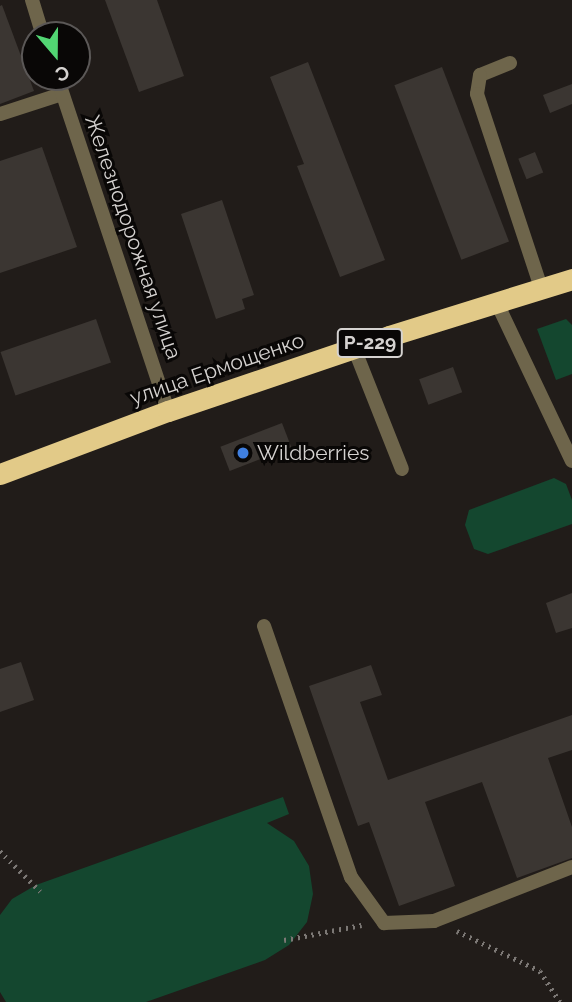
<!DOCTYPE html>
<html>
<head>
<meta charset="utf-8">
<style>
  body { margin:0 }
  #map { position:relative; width:572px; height:1002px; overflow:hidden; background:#211c19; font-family:Raleway,sans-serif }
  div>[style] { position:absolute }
  .green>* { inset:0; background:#14472f }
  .building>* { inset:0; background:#3b3632; transform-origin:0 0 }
  .path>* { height:4.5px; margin-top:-2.25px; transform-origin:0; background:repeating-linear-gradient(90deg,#7c7875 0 2px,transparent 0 7px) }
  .lane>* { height:14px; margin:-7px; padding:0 7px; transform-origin:7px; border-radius:7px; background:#6e654b }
  .street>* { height:14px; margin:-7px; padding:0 7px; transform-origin:7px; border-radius:7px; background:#6e654b }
  .highway>* { height:21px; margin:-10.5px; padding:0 10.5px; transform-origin:10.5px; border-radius:10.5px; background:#e2ca88 }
  .dots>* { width:19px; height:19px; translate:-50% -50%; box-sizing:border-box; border:4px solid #090706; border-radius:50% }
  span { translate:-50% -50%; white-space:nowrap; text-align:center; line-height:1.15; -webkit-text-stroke:6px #090706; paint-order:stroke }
  .shield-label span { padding:2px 5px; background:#090706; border:2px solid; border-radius:5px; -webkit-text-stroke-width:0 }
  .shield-label { font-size:19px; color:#d5d2d0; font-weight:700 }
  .street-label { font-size:21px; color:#d5d2d0 }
  .poi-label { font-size:21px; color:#d5d2d0 }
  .left { translate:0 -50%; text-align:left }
  .north { position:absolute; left:21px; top:21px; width:70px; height:70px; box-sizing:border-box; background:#090706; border:2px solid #5b5857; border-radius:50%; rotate:160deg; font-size:19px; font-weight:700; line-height:28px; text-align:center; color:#d5d2d0 }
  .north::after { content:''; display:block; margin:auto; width:24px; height:32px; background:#52d673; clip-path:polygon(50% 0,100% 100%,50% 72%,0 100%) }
</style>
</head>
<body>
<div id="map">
  <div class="green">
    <div style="clip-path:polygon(566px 319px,572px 325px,572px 374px,556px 380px,537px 329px)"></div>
    <div style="clip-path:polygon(554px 478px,566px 484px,572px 500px,572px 524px,488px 554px,474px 549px,465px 525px,469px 510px)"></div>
    <div style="clip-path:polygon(283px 797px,289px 814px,267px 823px,294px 841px,309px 866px,313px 894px,307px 922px,289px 945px,265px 960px,146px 1002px,6px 1002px,0 992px,0 915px,12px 899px,36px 885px)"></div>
  </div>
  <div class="building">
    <div style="clip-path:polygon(105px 0,157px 0,184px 76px,139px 92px)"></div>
    <div style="clip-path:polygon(2px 5px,34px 91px,0 104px,0 6px)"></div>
    <div style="clip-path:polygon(308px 62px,385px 260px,340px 277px,297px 166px,304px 164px,270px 77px)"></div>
    <div style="left:442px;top:67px;width:187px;height:51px;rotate:69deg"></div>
    <div style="clip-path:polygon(572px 84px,572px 104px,550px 113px,543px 95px)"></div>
    <div style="clip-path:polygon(42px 147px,77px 247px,0 273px,0 161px)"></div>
    <div style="left:535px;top:152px;width:22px;height:18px;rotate:68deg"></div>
    <div style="clip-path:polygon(222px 200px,254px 295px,242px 299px,245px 309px,216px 319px,181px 214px)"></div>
    <div style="left:96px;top:319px;width:46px;height:101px;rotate:71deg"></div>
    <div style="left:453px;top:367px;width:27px;height:36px;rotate:70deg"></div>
    <div style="left:282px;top:423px;width:26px;height:66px;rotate:69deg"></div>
    <div style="clip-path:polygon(572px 593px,572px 628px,556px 633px,546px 603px)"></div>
    <div style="clip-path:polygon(21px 662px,34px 700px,0 712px,0 669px)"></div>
    <div style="clip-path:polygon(371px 665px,382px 695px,360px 702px,388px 780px,572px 715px,572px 750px,548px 758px,572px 827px,572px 858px,517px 878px,482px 782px,425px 802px,455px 886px,399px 906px,369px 822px,358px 826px,309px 686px)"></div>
  </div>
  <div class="path">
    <div style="left:0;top:851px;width:57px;rotate:45deg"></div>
    <div style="left:457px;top:931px;width:92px;rotate:25.7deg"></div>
    <div style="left:540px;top:971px;width:37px;rotate:57deg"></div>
    <div style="left:284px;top:940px;width:79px;rotate:-10.9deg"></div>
  </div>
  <div class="lane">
    <div style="left:510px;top:63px;width:32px;rotate:158deg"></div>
    <div style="left:480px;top:75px;width:19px;rotate:99deg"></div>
    <div style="left:477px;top:94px;width:204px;rotate:71.7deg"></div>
    <div style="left:0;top:114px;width:65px;rotate:-17.9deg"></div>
    <div style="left:496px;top:301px;width:177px;rotate:64.6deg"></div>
    <div style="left:354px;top:348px;width:130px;rotate:68.4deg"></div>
    <div style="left:264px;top:626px;width:266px;rotate:70.9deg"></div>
    <div style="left:351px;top:877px;width:57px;rotate:54.3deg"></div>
    <div style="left:384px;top:923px;width:50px;rotate:-2.3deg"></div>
    <div style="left:434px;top:921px;width:148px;rotate:-21.4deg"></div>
  </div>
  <div class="street">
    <div style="left:32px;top:0;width:37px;rotate:73deg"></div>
    <div style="left:57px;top:77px;width:352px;rotate:71.6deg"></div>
  </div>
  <div class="highway">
    <div style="left:0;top:474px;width:179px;rotate:-20.6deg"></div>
    <div style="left:168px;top:411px;width:233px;rotate:-18.7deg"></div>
    <div style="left:389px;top:336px;width:192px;rotate:-17.3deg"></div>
  </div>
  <div class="dots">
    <div style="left:243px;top:453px;background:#3f7fe0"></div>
  </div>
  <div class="shield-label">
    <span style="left:370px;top:343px">Р-229</span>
  </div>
  <div class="street-label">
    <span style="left:133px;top:237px;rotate:71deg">Железнодорожная улица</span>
    <span style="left:217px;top:369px;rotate:-19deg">улица Ермощенко</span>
  </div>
  <div class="poi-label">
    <span class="left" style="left:257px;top:453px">Wildberries</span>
  </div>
  <div class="north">С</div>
</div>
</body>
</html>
